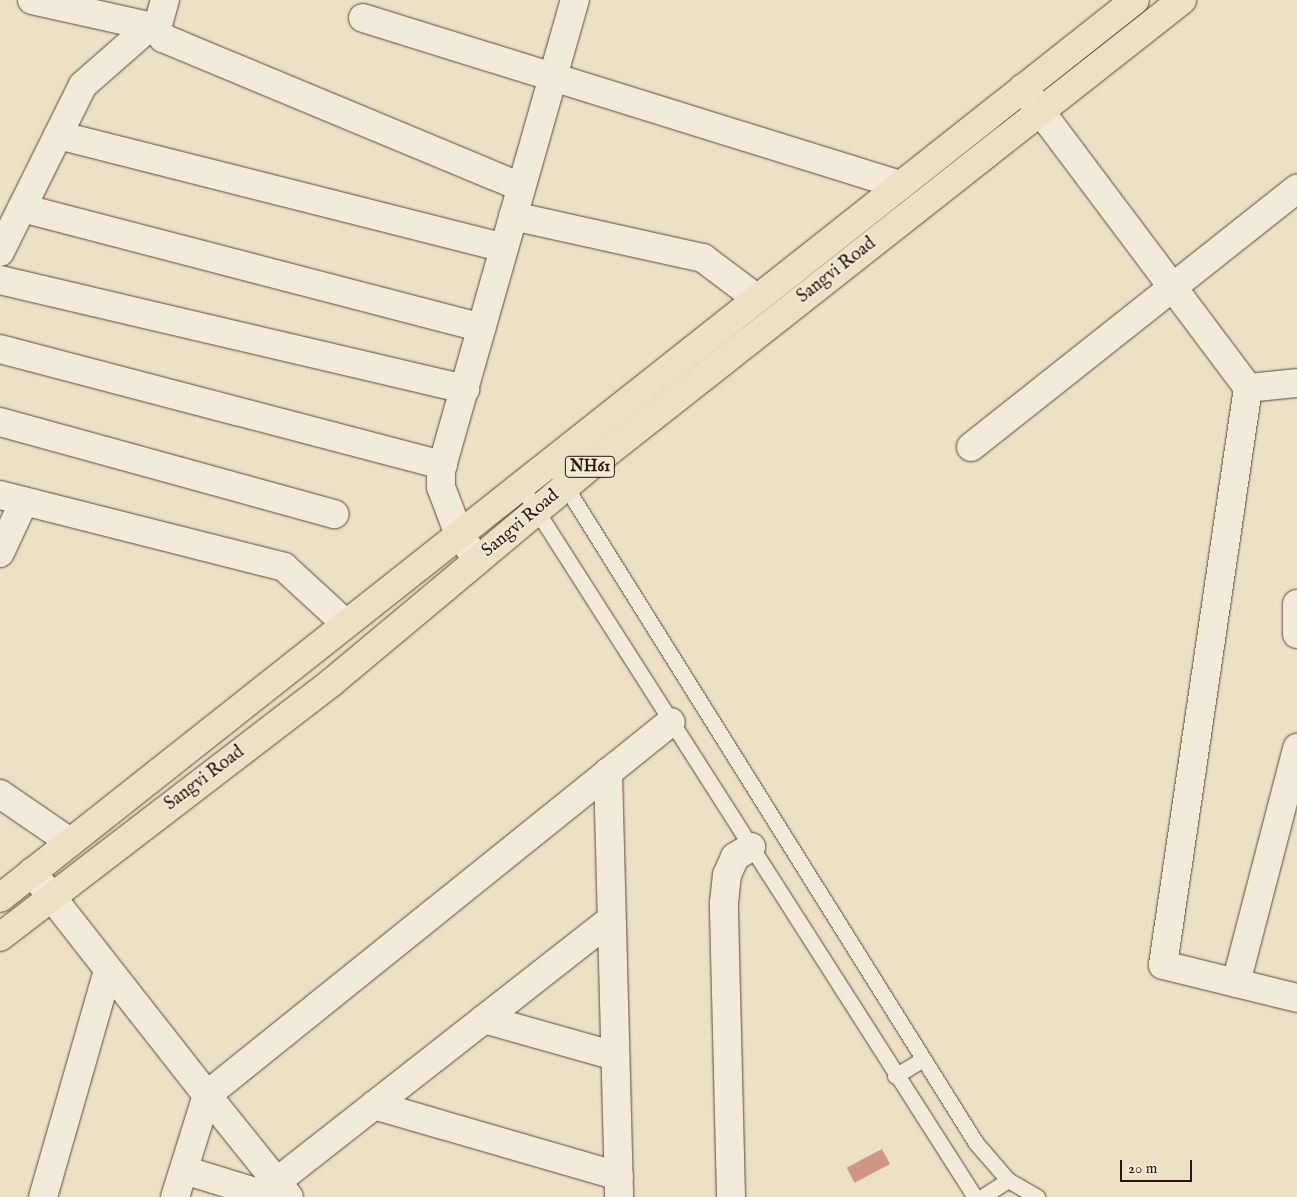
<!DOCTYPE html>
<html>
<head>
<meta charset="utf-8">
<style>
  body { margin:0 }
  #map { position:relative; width:1297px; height:1197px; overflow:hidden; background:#ece0c5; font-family:"IM FELL English",serif }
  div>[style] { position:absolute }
  .building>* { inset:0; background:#d19683; transform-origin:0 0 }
  .roads { filter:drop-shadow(0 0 1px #5b4736) drop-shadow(0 0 1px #5b4736) }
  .service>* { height:15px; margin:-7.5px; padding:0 7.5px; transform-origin:7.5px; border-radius:7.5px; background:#f3ebd9 }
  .minor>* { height:28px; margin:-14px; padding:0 14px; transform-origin:14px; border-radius:14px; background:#f3ebd9 }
  .trunk>* { height:28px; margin:-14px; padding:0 14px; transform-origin:14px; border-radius:14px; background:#ece0c5 }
  span { translate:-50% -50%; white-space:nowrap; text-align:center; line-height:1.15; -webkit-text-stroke:4px #f3ebd9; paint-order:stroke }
  .shield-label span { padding:1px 4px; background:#f3ebd9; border:1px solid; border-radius:4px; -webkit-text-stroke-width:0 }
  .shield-label { font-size:16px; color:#2b1406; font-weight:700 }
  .street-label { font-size:18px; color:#2b1406 }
  .scale { position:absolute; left:1120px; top:1160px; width:72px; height:22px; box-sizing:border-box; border:2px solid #2b1406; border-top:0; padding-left:6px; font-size:15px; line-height:18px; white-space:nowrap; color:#2b1406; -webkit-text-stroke:4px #f3ebd9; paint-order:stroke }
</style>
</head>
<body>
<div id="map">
  <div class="building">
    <div style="left:882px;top:1149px;width:17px;height:40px;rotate:62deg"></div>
  </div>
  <div class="roads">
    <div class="service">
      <div style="left:549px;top:460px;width:805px;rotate:57.99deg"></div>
      <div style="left:976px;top:1143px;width:49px;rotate:49.1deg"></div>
      <div style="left:1008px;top:1180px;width:34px;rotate:30deg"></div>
      <div style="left:519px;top:483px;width:847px;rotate:57.44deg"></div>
      <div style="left:895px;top:1076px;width:33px;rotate:-31deg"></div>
      <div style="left:982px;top:1197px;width:31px;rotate:-33deg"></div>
    </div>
    <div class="minor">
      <div style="left:32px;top:0;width:128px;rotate:12.6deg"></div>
      <div style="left:165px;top:0;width:29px;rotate:106deg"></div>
      <div style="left:157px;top:28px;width:12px;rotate:59deg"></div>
      <div style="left:163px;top:38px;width:388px;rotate:22.6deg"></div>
      <div style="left:363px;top:18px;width:562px;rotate:17.28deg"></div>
      <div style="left:1023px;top:88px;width:375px;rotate:53.1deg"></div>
      <div style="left:1248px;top:388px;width:49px;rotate:-5.8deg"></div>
      <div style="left:58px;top:135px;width:460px;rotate:14.2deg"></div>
      <div style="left:22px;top:208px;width:475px;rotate:14.6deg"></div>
      <div style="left:513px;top:216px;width:195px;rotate:12.5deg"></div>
      <div style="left:703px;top:258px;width:66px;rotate:37deg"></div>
      <div style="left:0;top:252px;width:186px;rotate:-63.6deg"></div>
      <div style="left:83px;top:85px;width:88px;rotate:-41.3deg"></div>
      <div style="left:0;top:280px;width:478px;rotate:13.2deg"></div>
      <div style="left:0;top:349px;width:458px;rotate:14.7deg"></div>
      <div style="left:1248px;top:388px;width:583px;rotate:98.38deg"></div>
      <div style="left:1163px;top:965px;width:138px;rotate:13.8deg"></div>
      <div style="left:0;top:422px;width:347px;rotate:15.4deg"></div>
      <div style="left:971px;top:447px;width:416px;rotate:-38.4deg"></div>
      <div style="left:0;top:495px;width:293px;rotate:14.2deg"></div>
      <div style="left:284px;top:567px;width:83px;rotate:42.6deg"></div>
      <div style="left:0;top:553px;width:57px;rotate:-65.2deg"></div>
      <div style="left:477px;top:560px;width:34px;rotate:-124deg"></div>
      <div style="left:458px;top:532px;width:48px;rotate:-110.7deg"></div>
      <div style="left:441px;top:487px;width:17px;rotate:-90deg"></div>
      <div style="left:441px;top:470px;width:489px;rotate:-74.1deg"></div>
      <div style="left:1297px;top:604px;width:30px;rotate:90deg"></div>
      <div style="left:608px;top:772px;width:425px;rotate:88.5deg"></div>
      <div style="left:0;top:794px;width:85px;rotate:34.4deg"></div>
      <div style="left:32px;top:872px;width:283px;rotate:51.9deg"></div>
      <div style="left:207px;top:1095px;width:107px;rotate:107.4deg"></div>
      <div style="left:1236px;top:983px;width:243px;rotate:-75.4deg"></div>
      <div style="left:484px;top:1019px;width:136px;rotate:15.8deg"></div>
      <div style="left:374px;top:1105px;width:255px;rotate:16.2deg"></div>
      <div style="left:184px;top:1170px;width:91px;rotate:17.2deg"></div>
      <div style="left:275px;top:1183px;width:426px;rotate:-38.1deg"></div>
      <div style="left:43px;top:1197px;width:235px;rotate:-74deg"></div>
      <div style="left:289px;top:1197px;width:131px;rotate:-128.8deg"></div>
      <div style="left:207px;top:1095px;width:595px;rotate:-38.8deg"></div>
      <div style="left:731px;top:1197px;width:294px;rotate:-91.4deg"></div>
      <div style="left:724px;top:903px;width:28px;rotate:-84deg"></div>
      <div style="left:727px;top:875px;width:20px;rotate:-66deg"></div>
      <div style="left:735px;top:857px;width:19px;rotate:-32deg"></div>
    </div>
    <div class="trunk">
      <div style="left:0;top:898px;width:1447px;rotate:-38.35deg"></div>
      <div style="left:0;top:937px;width:419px;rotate:-37.5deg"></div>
      <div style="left:332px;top:682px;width:335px;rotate:-39.9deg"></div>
      <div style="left:589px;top:467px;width:755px;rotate:-38.22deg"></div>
    </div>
  </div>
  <div class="shield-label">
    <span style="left:590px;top:467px">NH61</span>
  </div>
  <div class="street-label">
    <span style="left:837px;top:271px;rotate:-38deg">Sangvi Road</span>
    <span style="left:521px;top:524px;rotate:-40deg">Sangvi Road</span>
    <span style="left:205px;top:779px;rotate:-37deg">Sangvi Road</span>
  </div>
  <div class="scale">20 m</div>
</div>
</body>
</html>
